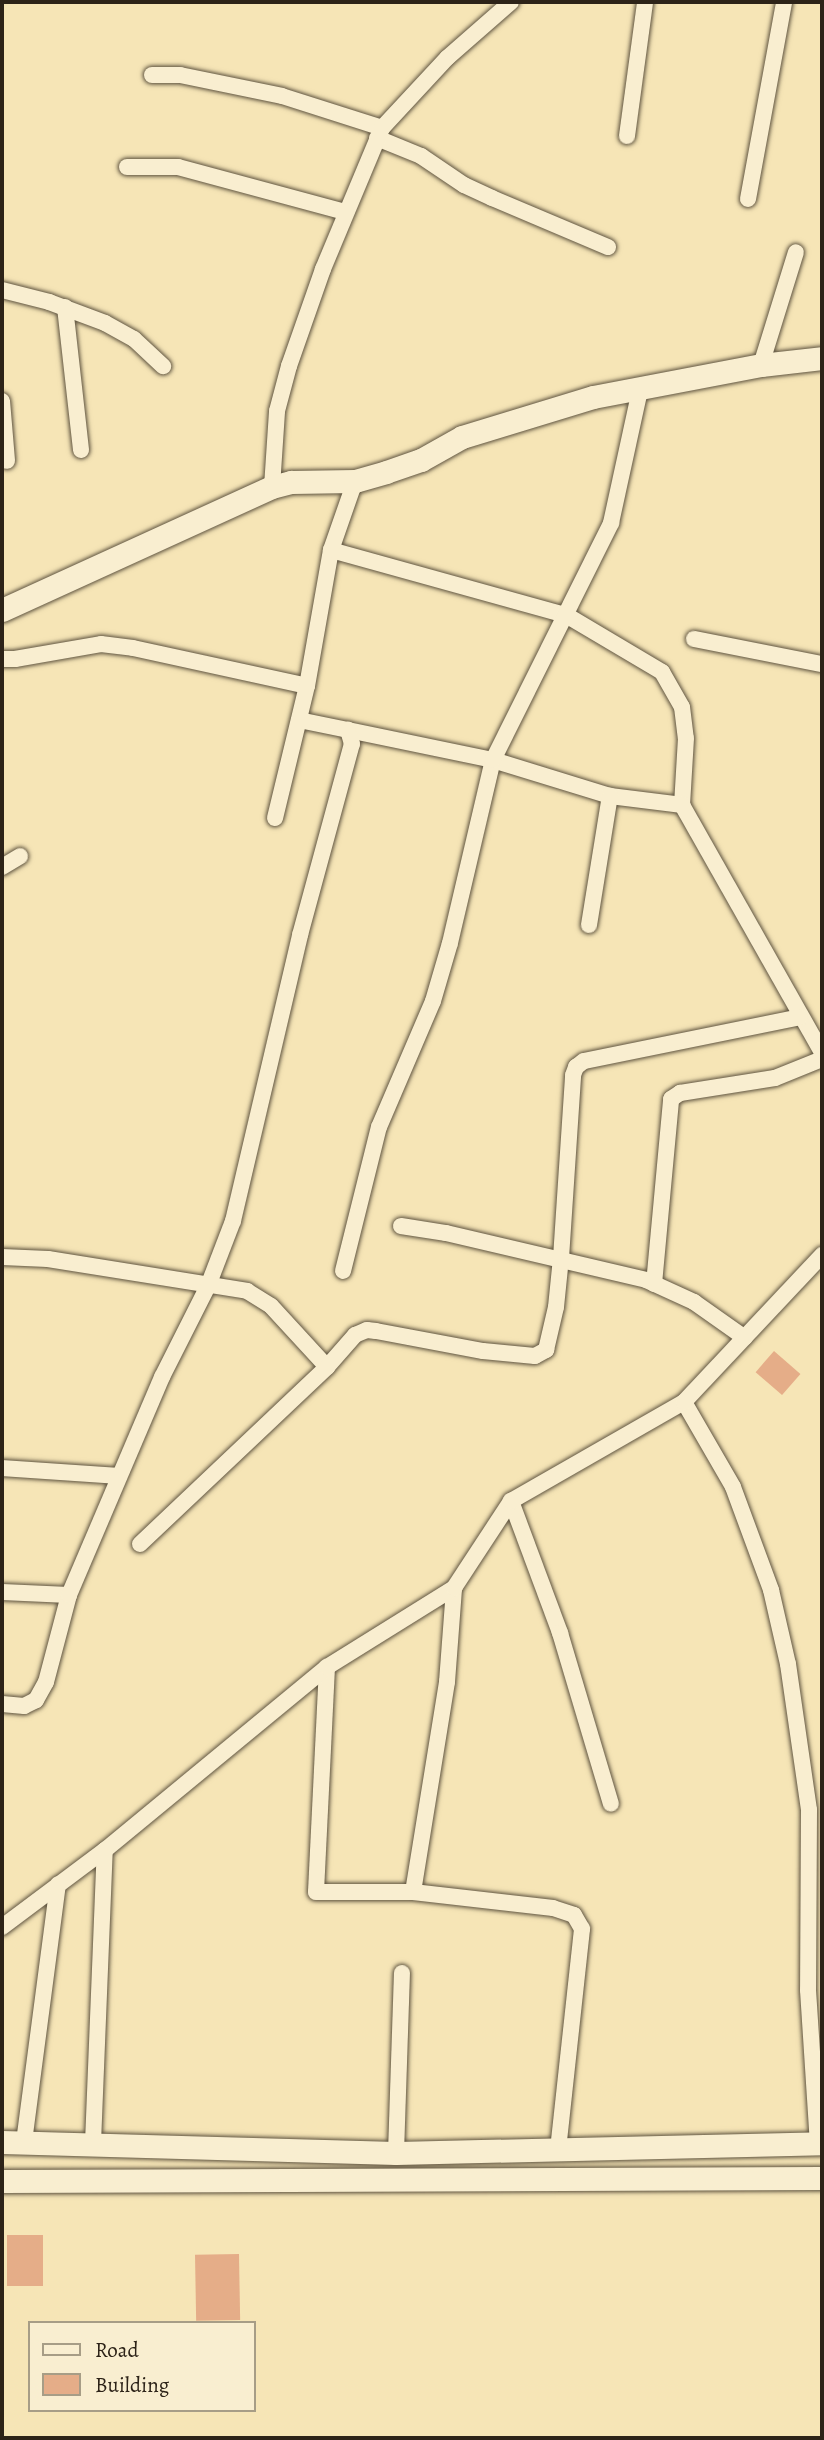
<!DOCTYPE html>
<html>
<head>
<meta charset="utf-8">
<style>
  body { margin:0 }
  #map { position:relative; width:824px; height:2440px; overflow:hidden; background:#f6e5b6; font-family:Alegreya,serif }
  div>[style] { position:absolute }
  .building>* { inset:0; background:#e5ad88; transform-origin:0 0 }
  .roads { filter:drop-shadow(0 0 2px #5f5440) drop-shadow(0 0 2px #5f5440) }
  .street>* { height:16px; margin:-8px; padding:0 8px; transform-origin:8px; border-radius:8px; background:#f9eed0 }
  .secondary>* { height:23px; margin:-11.5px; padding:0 11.5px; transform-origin:11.5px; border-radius:11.5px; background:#f9eed0 }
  span { translate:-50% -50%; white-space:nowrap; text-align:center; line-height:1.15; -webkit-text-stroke:5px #f9eed0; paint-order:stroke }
  .frame { position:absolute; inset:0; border:4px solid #2d2318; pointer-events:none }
  .legend { position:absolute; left:28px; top:2321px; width:228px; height:91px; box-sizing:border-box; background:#f9eed0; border:2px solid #a79d86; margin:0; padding:9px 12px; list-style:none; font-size:21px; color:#2d2318 }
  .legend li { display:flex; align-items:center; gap:14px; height:35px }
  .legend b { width:35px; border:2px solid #a79d86 }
</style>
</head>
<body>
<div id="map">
  <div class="building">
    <div style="left:774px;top:1351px;width:35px;height:28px;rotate:41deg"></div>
    <div style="left:7px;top:2235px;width:36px;height:51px"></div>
    <div style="left:239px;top:2254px;width:66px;height:44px;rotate:89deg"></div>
  </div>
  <div class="roads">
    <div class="street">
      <div style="left:152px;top:75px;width:28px"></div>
      <div style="left:180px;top:75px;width:104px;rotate:11.6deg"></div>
      <div style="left:282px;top:96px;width:105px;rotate:17.7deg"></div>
      <div style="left:627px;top:136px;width:135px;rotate:-82.3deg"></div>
      <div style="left:377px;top:138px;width:48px;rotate:22.2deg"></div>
      <div style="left:421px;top:156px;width:52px;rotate:34deg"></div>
      <div style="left:464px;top:185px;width:31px;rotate:25deg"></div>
      <div style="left:492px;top:198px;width:126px;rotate:22.9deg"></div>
      <div style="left:127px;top:167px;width:51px"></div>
      <div style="left:178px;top:167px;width:173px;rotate:15.1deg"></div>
      <div style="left:748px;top:199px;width:200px;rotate:-79.6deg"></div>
      <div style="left:2px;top:290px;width:49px;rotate:14.3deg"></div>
      <div style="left:49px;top:302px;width:60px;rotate:20.6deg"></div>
      <div style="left:105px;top:323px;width:33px;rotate:29deg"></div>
      <div style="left:134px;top:339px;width:40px;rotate:43deg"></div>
      <div style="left:65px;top:307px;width:144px;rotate:83.6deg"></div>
      <div style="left:761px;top:365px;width:118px;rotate:-72.8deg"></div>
      <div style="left:2px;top:401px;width:60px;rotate:85.2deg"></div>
      <div style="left:272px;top:487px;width:76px;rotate:-86.2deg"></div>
      <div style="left:277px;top:411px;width:47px;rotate:-75.1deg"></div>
      <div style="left:289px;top:366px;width:103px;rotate:-70.7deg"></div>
      <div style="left:323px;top:269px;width:153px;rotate:-67.3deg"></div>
      <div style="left:382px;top:128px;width:96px;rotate:-47.1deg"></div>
      <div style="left:447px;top:58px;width:85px;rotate:-41.2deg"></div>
      <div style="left:331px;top:550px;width:244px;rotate:15.5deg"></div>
      <div style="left:566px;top:615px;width:112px;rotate:30.7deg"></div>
      <div style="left:662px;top:672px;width:40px;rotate:60.3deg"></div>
      <div style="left:682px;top:707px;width:31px;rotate:83deg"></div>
      <div style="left:686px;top:738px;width:67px;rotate:93.4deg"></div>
      <div style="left:682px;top:805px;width:284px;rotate:60.5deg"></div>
      <div style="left:694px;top:639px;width:130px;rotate:11.1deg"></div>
      <div style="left:2px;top:659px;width:13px"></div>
      <div style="left:15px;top:659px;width:87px;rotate:-9.9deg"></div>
      <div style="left:101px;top:644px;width:32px;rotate:7deg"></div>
      <div style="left:133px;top:648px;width:178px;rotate:12.3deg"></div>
      <div style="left:348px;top:730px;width:148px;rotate:11.7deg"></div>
      <div style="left:493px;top:760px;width:122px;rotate:17.1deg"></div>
      <div style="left:610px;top:796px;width:73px;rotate:7.1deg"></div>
      <div style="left:275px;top:818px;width:136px;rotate:-76.4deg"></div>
      <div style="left:307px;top:686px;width:138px;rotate:-80deg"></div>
      <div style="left:331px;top:550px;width:73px;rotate:-70.8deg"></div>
      <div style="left:2px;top:867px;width:21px;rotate:-31deg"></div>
      <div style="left:589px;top:925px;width:131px;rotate:-80.8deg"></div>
      <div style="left:401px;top:1226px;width:46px;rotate:8.8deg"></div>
      <div style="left:446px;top:1233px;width:205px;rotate:13.2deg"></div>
      <div style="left:646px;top:1280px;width:53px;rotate:24.6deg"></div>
      <div style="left:694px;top:1302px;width:62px;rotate:35.2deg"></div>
      <div style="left:2px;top:1257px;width:46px;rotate:2.5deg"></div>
      <div style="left:48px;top:1259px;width:202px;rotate:9.1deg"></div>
      <div style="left:247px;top:1291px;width:28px;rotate:32deg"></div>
      <div style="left:271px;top:1306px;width:83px;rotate:47.4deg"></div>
      <div style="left:343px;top:1271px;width:148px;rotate:-76deg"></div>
      <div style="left:379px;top:1127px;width:137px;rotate:-66.8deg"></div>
      <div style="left:433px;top:1001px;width:60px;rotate:-73.7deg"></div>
      <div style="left:450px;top:943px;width:188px;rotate:-76.8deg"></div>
      <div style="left:493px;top:760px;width:265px;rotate:-63.5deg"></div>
      <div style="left:611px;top:523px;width:136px;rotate:-77.7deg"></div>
      <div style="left:654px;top:1284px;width:186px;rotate:-84.7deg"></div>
      <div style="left:671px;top:1099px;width:11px;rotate:-34deg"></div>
      <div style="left:680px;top:1093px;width:96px;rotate:-9deg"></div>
      <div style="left:775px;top:1078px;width:51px;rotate:-22deg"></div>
      <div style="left:684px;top:1402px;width:98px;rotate:60deg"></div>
      <div style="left:733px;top:1487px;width:110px;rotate:69.7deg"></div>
      <div style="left:771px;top:1590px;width:76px;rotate:77.1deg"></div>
      <div style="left:788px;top:1664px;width:148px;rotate:81.8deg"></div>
      <div style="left:809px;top:1810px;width:180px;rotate:90.3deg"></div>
      <div style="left:808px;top:1990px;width:153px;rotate:86.3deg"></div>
      <div style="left:2px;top:1468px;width:117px;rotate:3.9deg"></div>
      <div style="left:511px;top:1501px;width:141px;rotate:69.6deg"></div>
      <div style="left:560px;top:1633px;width:178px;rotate:73.4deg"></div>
      <div style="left:140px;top:1544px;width:257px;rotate:-43.4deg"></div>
      <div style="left:327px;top:1367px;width:43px;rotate:-48.8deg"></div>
      <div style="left:355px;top:1335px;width:13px;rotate:-23deg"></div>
      <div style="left:367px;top:1330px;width:9px;rotate:6deg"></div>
      <div style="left:376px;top:1331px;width:109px;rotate:10.6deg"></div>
      <div style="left:483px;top:1351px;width:52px;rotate:5.5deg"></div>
      <div style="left:535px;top:1356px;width:13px;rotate:-29deg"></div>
      <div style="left:546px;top:1350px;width:44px;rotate:-76.9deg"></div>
      <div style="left:556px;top:1307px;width:49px;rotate:-84.2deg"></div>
      <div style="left:561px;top:1258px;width:183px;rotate:-86.2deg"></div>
      <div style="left:573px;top:1075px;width:9px;rotate:-69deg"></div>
      <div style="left:576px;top:1067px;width:10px;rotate:-37deg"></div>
      <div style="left:584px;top:1061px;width:220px;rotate:-11.5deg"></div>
      <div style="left:2px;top:1592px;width:67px;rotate:2.6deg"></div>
      <div style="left:69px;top:1595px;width:90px;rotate:104.8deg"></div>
      <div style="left:46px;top:1682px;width:21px;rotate:119deg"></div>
      <div style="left:36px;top:1700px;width:13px;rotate:153deg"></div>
      <div style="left:24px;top:1706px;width:22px;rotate:-175deg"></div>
      <div style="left:69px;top:1595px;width:237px;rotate:-66.9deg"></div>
      <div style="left:162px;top:1377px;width:102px;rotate:-63.2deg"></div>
      <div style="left:208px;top:1286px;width:70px;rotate:-69deg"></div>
      <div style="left:233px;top:1221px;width:294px;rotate:-76.8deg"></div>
      <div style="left:300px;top:935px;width:198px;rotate:-74.8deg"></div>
      <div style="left:352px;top:744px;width:15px;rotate:-106deg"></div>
      <div style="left:348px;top:730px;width:50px;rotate:-168.5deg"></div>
      <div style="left:327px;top:1667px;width:225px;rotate:92.8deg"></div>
      <div style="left:316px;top:1892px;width:97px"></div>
      <div style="left:413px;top:1892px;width:141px;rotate:6.5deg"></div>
      <div style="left:553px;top:1908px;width:22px;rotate:18deg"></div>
      <div style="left:574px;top:1915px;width:16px;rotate:60deg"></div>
      <div style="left:582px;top:1929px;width:222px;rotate:96.2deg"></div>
      <div style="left:413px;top:1892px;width:213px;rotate:-80.8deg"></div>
      <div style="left:447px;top:1682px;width:94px;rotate:-85.7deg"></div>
      <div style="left:2px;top:1927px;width:129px;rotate:-36.8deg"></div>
      <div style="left:105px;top:1850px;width:288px;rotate:-39.5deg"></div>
      <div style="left:327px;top:1667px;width:150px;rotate:-31.9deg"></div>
      <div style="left:454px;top:1588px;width:104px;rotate:-56.8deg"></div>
      <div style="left:511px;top:1501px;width:199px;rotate:-29.8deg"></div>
      <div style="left:684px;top:1402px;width:202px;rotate:-46.8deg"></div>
      <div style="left:24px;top:2142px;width:260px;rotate:-82.5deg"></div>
      <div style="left:93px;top:2143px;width:293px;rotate:-87.7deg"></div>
      <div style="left:396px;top:2153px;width:180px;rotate:-88.1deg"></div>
    </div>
    <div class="secondary">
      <div style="left:2px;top:610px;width:297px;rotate:-24.5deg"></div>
      <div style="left:272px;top:487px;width:20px;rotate:-15deg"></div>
      <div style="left:291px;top:482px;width:64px;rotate:-0.9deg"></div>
      <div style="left:355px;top:481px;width:32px;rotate:-16deg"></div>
      <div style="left:386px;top:472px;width:37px;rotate:-19deg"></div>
      <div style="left:421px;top:460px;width:47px;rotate:-29.3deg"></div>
      <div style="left:462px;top:437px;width:137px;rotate:-17deg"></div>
      <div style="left:593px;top:397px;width:171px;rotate:-10.8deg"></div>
      <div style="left:761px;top:365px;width:61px;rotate:-6.5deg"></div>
      <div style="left:2px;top:2142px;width:394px;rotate:1.6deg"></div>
      <div style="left:396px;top:2153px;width:426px;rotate:-1.3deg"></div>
      <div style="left:2px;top:2181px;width:820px;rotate:-0.21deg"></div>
    </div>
  </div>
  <div class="frame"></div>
  <ul class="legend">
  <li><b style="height:9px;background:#f9eed0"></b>Road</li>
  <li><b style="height:19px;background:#e5ad88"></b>Building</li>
  </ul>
</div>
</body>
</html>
